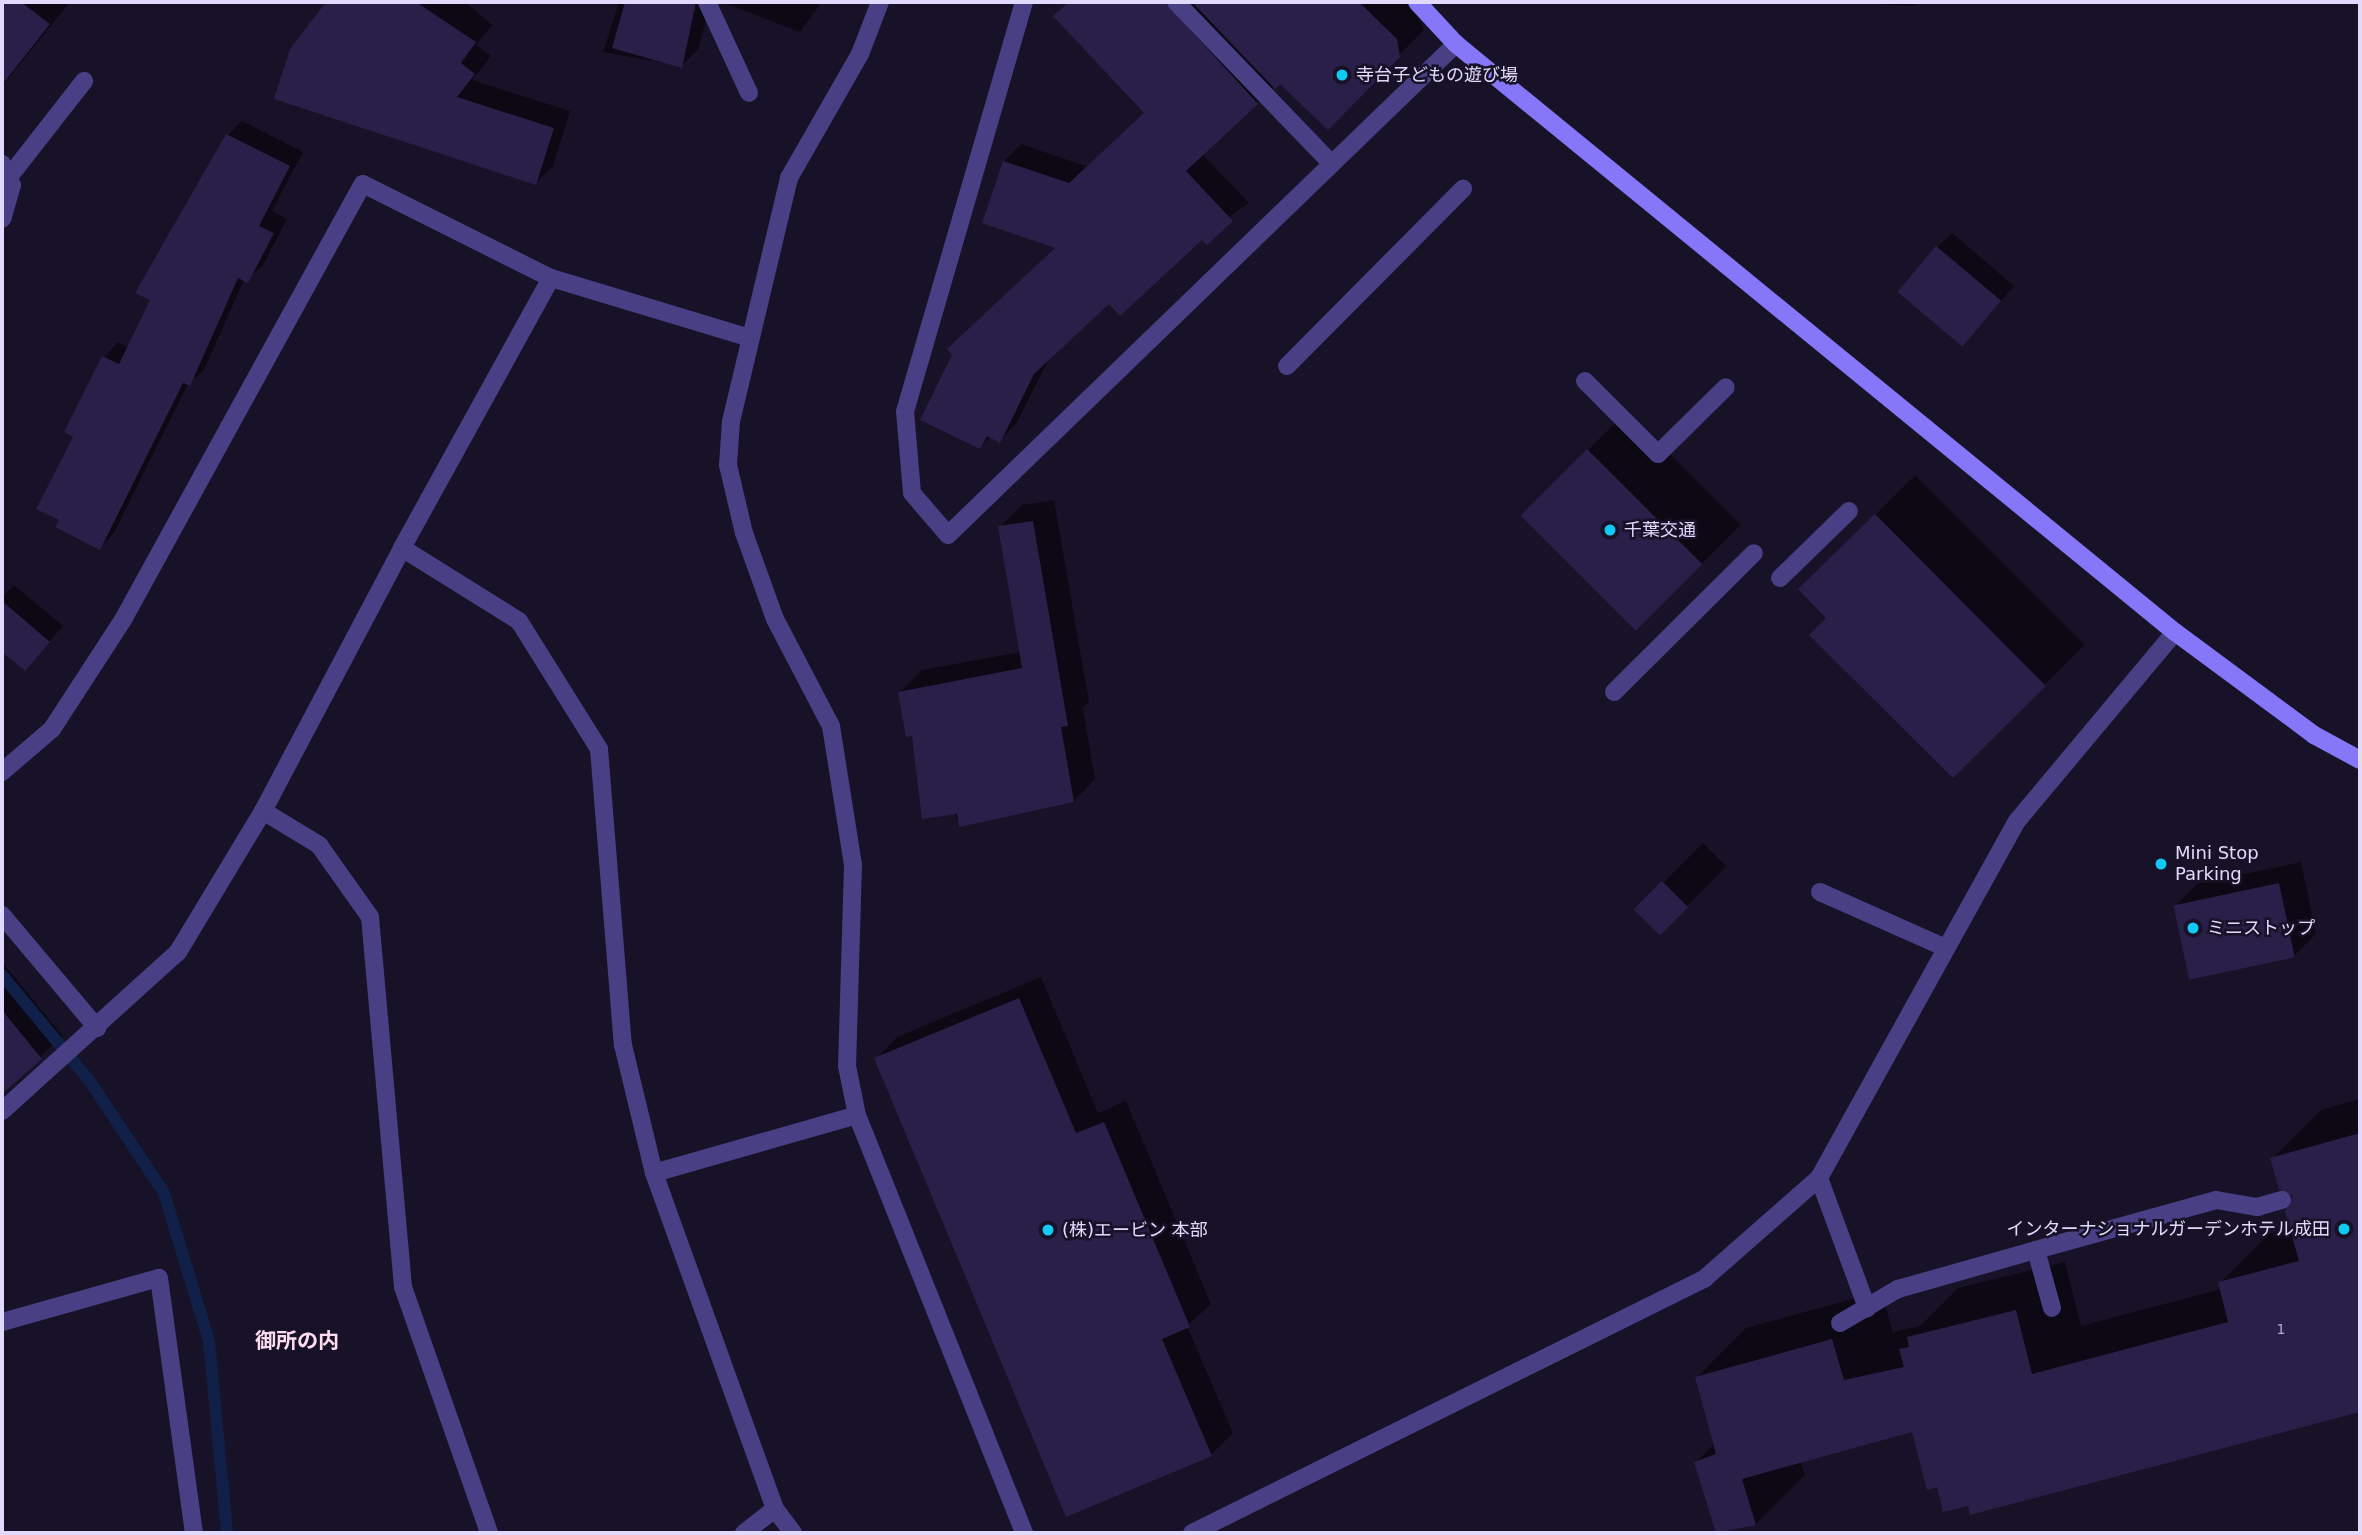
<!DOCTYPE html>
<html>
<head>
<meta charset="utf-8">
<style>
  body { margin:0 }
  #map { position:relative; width:2362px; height:1535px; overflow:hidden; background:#171228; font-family:"DejaVu Sans","Noto Sans JP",sans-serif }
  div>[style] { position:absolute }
  .shadow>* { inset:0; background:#0007; transform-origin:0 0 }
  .stream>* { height:12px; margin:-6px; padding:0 6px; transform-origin:6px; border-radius:6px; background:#102049 }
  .building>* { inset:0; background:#2a1f48; transform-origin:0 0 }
  .lane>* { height:18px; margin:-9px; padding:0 9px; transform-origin:9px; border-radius:9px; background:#483f84 }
  .street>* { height:18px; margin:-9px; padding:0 9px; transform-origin:9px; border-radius:9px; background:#483f84 }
  .secondary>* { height:18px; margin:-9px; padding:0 9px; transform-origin:9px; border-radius:9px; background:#8577f7 }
  .dots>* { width:19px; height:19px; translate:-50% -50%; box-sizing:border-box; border:4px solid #171228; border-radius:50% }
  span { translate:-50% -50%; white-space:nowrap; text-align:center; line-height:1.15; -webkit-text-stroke:5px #171228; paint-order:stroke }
  .number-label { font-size:14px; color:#b3abd0 }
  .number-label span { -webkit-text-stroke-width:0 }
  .poi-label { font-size:18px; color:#e1dafd }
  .left { translate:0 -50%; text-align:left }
  .right { translate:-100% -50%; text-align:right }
  .quarter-label { font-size:21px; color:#fddcee; font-weight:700 }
  .frame { position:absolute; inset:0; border:4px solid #e1dafd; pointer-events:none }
</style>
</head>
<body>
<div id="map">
  <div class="shadow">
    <div style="clip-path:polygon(2px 2px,70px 2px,2px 86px)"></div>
    <div style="clip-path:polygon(328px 2px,465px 2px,492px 25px,476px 45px,491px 56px,472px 80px,570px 111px,553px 166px,536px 183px,291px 50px)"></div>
    <div style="clip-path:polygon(607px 2px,711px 2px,698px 50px,681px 66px,603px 52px,618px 5px)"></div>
    <div style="clip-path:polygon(721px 2px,822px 2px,800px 32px)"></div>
    <div style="clip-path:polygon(1070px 2px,1411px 2px,1424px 30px,1327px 127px,1280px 81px,1275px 85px,1202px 154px,1249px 203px,1109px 301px,1050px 357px,1016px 424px,999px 441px,991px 436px,980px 447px,1057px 247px,1004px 161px,1021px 144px,1088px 167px,1146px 112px,1056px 16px)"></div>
    <div style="clip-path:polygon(1827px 2px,1918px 2px,1914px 6px)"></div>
    <div style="clip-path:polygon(242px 121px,303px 152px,272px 211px,287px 219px,262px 267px,244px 280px,204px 370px,188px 384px,114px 533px,100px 548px,61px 520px,75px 436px,104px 357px,118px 342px,129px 348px,228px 135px)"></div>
    <div style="clip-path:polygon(1952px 233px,2014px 286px,1962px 345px,1937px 247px)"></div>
    <div style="left:1627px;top:411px;width:161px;height:148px;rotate:45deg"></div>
    <div style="left:1915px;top:475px;width:240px;height:162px;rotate:45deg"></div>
    <div style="clip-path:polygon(1054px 500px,1089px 702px,1083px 708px,1095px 779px,1074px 801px,960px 825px,913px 734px,900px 692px,922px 670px,1021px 652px,1000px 527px,1022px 505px)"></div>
    <div style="clip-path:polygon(14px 585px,63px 626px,25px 669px,2px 650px,2px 597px)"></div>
    <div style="left:1703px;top:843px;width:33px;height:94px;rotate:45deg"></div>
    <div style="clip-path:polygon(2301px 862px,2316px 934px,2294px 956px,2175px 906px,2197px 884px)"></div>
    <div style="clip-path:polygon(2px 962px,63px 1036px,2px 1091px)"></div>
    <div style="clip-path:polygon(1041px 977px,1098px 1113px,1126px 1101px,1211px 1304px,1187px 1326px,1233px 1433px,1211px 1455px,876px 1059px,897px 1037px)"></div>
    <div style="clip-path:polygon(2360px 1099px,2360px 1410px,1971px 1513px,1969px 1504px,1938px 1485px,1913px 1429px,1800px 1461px,1805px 1475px,1756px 1524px,1717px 1533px,1696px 1462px,1715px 1443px,1697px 1377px,1746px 1328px,1881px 1291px,1893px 1332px,1920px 1326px,1958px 1288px,2065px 1262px,2081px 1326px,2221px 1289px,2220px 1283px,2269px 1234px,2291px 1228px,2295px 1196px,2272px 1159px,2321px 1110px)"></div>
  </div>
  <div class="stream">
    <div style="left:2px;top:975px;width:136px;rotate:50.4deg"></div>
    <div style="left:89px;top:1080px;width:136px;rotate:56.4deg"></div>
    <div style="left:164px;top:1193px;width:155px;rotate:73.1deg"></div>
    <div style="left:209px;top:1341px;width:193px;rotate:84.6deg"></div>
  </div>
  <div class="building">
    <div style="clip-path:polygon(2px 2px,21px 2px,50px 24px,2px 85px)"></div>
    <div style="clip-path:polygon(326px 2px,416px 2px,476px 42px,461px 63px,475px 74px,457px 97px,554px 128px,536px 185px,274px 99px,290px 49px)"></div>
    <div style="clip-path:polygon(625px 2px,696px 2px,682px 68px,612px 48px)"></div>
    <div style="clip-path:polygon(1069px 2px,1165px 2px,1258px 104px,1186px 171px,1233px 221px,1207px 245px,1202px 240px,1120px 316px,1109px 304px,1034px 374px,1000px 443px,987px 436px,980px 449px,920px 420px,952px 355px,947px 349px,1055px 248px,982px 223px,1003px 161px,1069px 183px,1144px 113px,1053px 16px)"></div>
    <div style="clip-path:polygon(1192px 2px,1359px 2px,1397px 39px,1400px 57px,1328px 130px,1280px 84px,1275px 89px)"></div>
    <div style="clip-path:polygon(226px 134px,290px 166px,259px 226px,274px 233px,248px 283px,238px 278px,190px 386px,183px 383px,100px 550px,55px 527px,59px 520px,36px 509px,73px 437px,64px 432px,102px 356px,119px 364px,150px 300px,135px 293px)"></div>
    <div style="left:1936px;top:246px;width:85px;height:60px;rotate:40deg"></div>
    <div style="left:1587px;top:449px;width:163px;height:94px;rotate:45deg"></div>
    <div style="clip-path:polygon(1875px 514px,2046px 686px,1953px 778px,1809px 635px,1826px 618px,1798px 589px)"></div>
    <div style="clip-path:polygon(1033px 521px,1068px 726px,1061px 727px,1074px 802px,959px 827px,957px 814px,922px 819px,912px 736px,906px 737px,898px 692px,1022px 668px,998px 526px)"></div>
    <div style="clip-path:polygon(2px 601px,50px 642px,25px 671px,2px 652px)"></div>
    <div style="left:1662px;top:881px;width:37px;height:40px;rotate:45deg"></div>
    <div style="left:2279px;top:883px;width:76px;height:108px;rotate:78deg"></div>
    <div style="clip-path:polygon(1019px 998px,1076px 1133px,1104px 1122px,1190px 1327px,1162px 1339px,1212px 1456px,1066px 1517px,874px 1058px)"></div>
    <div style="clip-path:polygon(2px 1010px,42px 1059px,2px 1094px)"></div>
    <div style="clip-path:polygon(2360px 1133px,2360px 1412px,1970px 1515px,1968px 1506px,1943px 1512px,1937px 1487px,1927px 1490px,1912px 1432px,1742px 1479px,1756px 1525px,1716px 1533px,1694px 1462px,1716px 1454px,1695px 1377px,1832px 1339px,1844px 1380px,1904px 1367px,1899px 1349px,1909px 1347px,1907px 1337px,2016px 1310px,2032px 1374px,2228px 1322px,2218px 1282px,2299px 1261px,2285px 1211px,2293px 1196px,2279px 1189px,2270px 1158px)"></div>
  </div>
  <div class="lane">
    <div style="left:707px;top:2px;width:100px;rotate:65.2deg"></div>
    <div style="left:2px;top:164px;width:23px;rotate:65deg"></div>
    <div style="left:12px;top:185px;width:35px;rotate:106deg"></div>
    <div style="left:9px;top:177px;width:122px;rotate:-52deg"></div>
    <div style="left:1287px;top:366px;width:250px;rotate:-45.2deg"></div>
    <div style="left:1585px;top:381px;width:103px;rotate:45deg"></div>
    <div style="left:1658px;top:454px;width:95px;rotate:-44.6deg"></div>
    <div style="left:1780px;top:578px;width:96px;rotate:-44.2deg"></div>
    <div style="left:1614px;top:692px;width:197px;rotate:-44.8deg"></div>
    <div style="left:1820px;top:892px;width:138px;rotate:24deg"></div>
    <div style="left:1819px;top:1178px;width:139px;rotate:69.7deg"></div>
    <div style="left:2036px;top:1250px;width:60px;rotate:74.6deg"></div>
    <div style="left:1840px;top:1323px;width:67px;rotate:-30.4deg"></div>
    <div style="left:1898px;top:1289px;width:143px;rotate:-15.8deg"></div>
    <div style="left:2036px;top:1250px;width:187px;rotate:-15.5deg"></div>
    <div style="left:2216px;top:1200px;width:42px;rotate:9.7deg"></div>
    <div style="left:2257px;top:1207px;width:26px;rotate:-16deg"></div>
  </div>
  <div class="street">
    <div style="left:880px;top:2px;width:56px;rotate:111deg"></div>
    <div style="left:860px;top:54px;width:143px;rotate:119.8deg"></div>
    <div style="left:789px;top:178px;width:250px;rotate:103.4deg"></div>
    <div style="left:731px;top:421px;width:44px;rotate:93.9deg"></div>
    <div style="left:728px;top:465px;width:70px;rotate:76.8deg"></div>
    <div style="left:744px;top:533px;width:91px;rotate:70.2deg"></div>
    <div style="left:775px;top:619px;width:121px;rotate:62.4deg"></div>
    <div style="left:831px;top:726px;width:141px;rotate:81deg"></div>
    <div style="left:853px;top:865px;width:201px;rotate:91.7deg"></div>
    <div style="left:847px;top:1066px;width:50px;rotate:78.5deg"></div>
    <div style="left:857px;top:1115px;width:450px;rotate:68.2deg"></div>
    <div style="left:1024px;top:2px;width:426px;rotate:106.2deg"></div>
    <div style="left:905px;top:411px;width:82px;rotate:85.1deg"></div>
    <div style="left:912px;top:493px;width:55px;rotate:49.4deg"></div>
    <div style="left:948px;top:535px;width:707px;rotate:-44.03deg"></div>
    <div style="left:1176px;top:2px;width:225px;rotate:46.1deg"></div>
    <div style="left:750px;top:338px;width:208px;rotate:-163.2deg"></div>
    <div style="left:551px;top:278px;width:308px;rotate:118.9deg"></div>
    <div style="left:402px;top:548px;width:138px;rotate:32deg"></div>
    <div style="left:519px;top:621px;width:151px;rotate:58deg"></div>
    <div style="left:599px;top:749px;width:297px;rotate:85.4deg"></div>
    <div style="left:623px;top:1045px;width:132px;rotate:76.4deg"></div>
    <div style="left:654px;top:1173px;width:357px;rotate:70.2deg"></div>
    <div style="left:775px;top:1509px;width:30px;rotate:53deg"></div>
    <div style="left:2px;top:772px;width:66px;rotate:-40.7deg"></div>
    <div style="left:52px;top:729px;width:132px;rotate:-57deg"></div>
    <div style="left:124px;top:618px;width:495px;rotate:-61.2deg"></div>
    <div style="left:363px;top:184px;width:210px;rotate:26.6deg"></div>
    <div style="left:263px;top:811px;width:66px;rotate:31.3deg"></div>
    <div style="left:319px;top:845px;width:88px;rotate:54.7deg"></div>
    <div style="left:370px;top:917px;width:371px;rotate:84.9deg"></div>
    <div style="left:403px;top:1287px;width:261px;rotate:70.7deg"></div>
    <div style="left:2px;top:915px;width:148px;rotate:49.9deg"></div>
    <div style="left:2px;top:1111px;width:237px;rotate:-42.1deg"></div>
    <div style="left:178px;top:952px;width:165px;rotate:-58.9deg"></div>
    <div style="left:263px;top:811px;width:297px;rotate:-62.1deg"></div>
    <div style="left:654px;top:1173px;width:211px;rotate:-15.9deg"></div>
    <div style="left:2px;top:1322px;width:163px;rotate:-15.7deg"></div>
    <div style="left:159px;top:1278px;width:257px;rotate:82.2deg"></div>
    <div style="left:744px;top:1533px;width:39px;rotate:-38deg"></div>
    <div style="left:1192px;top:1533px;width:572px;rotate:-26.39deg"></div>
    <div style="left:1704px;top:1279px;width:153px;rotate:-41.3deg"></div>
    <div style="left:1819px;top:1178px;width:408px;rotate:-61deg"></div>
    <div style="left:2017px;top:821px;width:246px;rotate:-50.1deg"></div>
  </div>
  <div class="secondary">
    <div style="left:1417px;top:2px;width:57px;rotate:47.1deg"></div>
    <div style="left:1456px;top:44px;width:929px;rotate:39.28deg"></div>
    <div style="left:2175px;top:632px;width:173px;rotate:36.5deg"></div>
    <div style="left:2314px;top:735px;width:52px;rotate:28.5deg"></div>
  </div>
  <div class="dots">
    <div style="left:1342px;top:75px;background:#11c9f2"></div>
    <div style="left:1610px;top:530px;background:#11c9f2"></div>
    <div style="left:2161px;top:864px;background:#11c9f2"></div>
    <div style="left:2193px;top:928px;background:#11c9f2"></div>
    <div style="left:2344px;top:1229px;background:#11c9f2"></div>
    <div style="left:1048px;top:1230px;background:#11c9f2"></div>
  </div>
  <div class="number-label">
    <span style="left:2281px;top:1329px">1</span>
  </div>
  <div class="poi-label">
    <span class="left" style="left:1356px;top:75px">寺台子どもの遊び場</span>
    <span class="left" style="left:1624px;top:530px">千葉交通</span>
    <span class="left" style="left:2175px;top:864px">Mini Stop<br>Parking</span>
    <span class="left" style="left:2207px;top:928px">ミニストップ</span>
    <span class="right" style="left:2330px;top:1229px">インターナショナルガーデンホテル成田</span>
    <span class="left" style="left:1062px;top:1230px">(株)エービン 本部</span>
  </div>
  <div class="quarter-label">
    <span style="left:297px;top:1341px">御所の内</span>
  </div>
  <div class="frame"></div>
</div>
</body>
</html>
